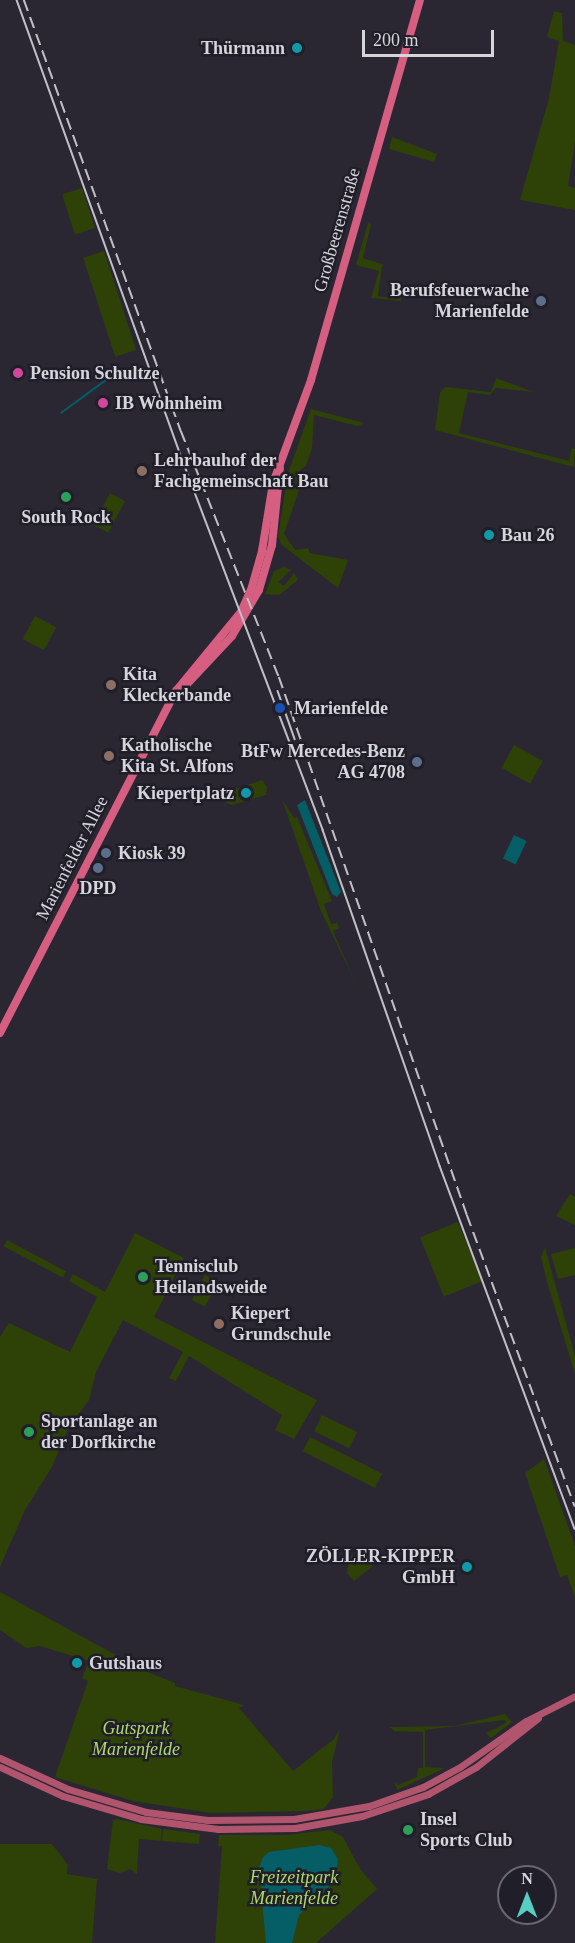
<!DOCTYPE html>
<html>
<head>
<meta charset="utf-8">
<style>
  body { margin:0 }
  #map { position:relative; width:575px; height:1943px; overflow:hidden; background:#2a2733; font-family:"Times New Roman",serif }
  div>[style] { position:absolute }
  .green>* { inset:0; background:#2e4107; transform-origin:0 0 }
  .water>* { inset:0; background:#055d65; transform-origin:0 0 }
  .stream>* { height:1.5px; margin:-0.75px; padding:0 0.75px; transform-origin:0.75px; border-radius:0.75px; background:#055d65 }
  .secondary>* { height:7px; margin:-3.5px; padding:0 3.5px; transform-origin:3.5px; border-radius:3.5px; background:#b1546d }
  .primary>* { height:8px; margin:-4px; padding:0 4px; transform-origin:4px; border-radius:4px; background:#d65e80 }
  .tram>* { height:1.5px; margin:-0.75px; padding:0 0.75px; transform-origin:0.75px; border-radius:0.75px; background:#c1c0c7 }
  .rail>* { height:1.5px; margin-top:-0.75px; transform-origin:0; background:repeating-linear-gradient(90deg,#c1c0c7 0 12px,transparent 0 18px) }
  .dots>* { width:16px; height:16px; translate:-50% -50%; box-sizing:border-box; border:3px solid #201e29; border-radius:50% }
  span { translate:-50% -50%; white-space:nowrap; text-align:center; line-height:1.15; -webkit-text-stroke:5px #201e29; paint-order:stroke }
  .poi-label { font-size:18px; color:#d6d5dc; font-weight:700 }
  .right { translate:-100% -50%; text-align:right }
  .left { translate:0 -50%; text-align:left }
  .street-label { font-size:18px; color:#d6d5dc }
  .park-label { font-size:18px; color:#aeda66; font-style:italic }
  .north { position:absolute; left:497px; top:1865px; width:60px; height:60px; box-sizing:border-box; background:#201e29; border:2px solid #696771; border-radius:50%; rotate:0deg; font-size:16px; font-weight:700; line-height:24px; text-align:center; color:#d6d5dc }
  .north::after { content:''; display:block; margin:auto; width:21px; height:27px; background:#56cec4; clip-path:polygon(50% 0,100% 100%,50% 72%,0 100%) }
  .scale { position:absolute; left:362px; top:30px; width:132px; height:27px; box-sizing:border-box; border:3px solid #d6d5dc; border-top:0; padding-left:8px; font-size:18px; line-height:21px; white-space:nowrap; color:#d6d5dc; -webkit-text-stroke:4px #201e29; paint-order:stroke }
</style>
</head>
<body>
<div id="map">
  <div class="green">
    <div style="clip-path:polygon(554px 11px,562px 13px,563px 41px,575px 45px,575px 142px,568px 186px,575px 188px,575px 210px,520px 200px,549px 98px,559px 41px,547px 37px)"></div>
    <div style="clip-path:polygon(392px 137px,437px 154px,434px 162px,389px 149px)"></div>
    <div style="left:82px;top:188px;width:42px;height:21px;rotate:72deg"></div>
    <div style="clip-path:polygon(368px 223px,371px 224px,363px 258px,385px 265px,382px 266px,378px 296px,399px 299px,401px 292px,401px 301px,371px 298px,379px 271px,356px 265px)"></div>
    <div style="left:104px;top:251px;width:104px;height:22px;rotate:72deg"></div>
    <div style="clip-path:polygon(496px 378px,534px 392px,496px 388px,490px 395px,468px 392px,459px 433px,569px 461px,572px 448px,575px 449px,574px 467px,435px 430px,440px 393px,445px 387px,491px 392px)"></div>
    <div style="clip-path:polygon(311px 409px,365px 423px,358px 426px,314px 415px,312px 448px,306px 466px,300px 470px,301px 484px,284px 534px,295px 550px,308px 548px,310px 553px,348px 560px,338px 588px,282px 545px,278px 537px,288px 473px)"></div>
    <div style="left:110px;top:493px;width:17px;height:36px;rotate:28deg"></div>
    <div style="clip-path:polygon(284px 567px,291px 570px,278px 582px,284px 586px,294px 573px,298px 580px,279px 595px,265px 594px,274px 571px)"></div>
    <div style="left:35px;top:616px;width:24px;height:26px;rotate:28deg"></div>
    <div style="left:514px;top:745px;width:33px;height:26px;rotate:29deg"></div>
    <div style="clip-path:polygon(262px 780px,267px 787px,266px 795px,232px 805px,224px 802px,226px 792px)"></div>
    <div style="clip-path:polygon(282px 799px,294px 818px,297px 817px,332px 901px,324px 904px,331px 924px,337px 923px,339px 928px,333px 931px,356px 984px,321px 911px)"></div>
    <div style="clip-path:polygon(570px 1194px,575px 1197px,575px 1225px,556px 1216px)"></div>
    <div style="left:458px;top:1222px;width:64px;height:41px;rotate:68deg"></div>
    <div style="clip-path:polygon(135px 1233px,184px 1258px,154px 1317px,317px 1400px,294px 1439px,275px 1430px,282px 1415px,189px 1356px,176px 1381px,169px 1378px,183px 1352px,123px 1320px,96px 1372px,89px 1400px,68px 1429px,52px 1467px,25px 1510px,0 1567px,0 1337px,9px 1323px,70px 1352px,97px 1297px,69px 1281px,73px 1274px,105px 1292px)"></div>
    <div style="left:7px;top:1240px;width:67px;height:7px;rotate:28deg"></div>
    <div style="clip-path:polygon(545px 1247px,575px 1356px,575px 1374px,547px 1282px,541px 1257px)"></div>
    <div style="clip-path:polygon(575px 1248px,575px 1275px,558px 1279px,551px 1254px)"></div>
    <div style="left:205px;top:1275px;width:15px;height:28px;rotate:28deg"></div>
    <div style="left:322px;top:1415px;width:39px;height:18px;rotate:26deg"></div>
    <div style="left:310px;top:1437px;width:81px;height:16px;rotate:27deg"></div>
    <div style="clip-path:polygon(544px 1459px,575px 1546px,575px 1598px,567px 1575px,560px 1577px,525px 1473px)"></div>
    <div style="clip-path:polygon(350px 1554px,373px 1566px,354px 1581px,347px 1573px)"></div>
    <div style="clip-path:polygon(0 1592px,147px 1672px,175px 1683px,175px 1686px,244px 1705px,239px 1708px,293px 1771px,334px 1739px,340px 1729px,332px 1762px,333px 1797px,324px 1809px,308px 1811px,211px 1813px,133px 1801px,55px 1777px,88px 1681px,82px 1678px,89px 1661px,40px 1646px,26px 1648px,0 1630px)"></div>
    <div style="clip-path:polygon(505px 1714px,512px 1722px,491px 1738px,486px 1733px,506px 1723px,505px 1720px,425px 1730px,425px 1767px,445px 1768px,397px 1790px,395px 1782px,398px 1785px,417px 1777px,418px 1768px,423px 1768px,423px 1732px,394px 1731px,390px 1727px,454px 1726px)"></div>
    <div style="clip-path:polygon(117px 1819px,162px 1829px,161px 1841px,139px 1839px,137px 1874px,130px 1869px,120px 1873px,107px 1869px,113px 1820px)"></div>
    <div style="clip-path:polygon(163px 1829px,200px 1834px,199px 1844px,162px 1841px)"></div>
    <div style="clip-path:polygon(330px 1830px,343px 1837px,360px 1869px,377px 1889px,316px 1943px,215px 1943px,222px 1846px,218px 1846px,219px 1835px,286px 1835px)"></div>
    <div style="clip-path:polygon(0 1844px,52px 1844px,68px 1865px,67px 1874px,97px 1879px,92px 1943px,0 1943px)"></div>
  </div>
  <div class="water">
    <div style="clip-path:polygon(305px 800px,341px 892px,337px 897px,332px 894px,297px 805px)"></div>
    <div style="left:514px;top:835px;width:14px;height:26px;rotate:25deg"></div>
    <div style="clip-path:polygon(320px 1845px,331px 1848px,338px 1859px,335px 1881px,299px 1915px,292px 1943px,266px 1943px,259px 1868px,263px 1857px,269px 1852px)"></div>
  </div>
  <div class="stream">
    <div style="left:61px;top:413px;width:64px;rotate:-36.2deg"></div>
  </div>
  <div class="secondary">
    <div style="left:0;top:1758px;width:75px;rotate:24.5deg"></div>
    <div style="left:68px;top:1789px;width:81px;rotate:16.4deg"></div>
    <div style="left:146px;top:1812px;width:62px;rotate:7.5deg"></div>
    <div style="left:207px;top:1820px;width:87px;rotate:-0.7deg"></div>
    <div style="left:294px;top:1819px;width:76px;rotate:-9.8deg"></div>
    <div style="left:369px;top:1806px;width:57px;rotate:-19.4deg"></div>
    <div style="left:423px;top:1787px;width:42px;rotate:-28.4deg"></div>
    <div style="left:460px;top:1767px;width:80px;rotate:-34.9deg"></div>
    <div style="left:526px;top:1721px;width:55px;rotate:-27deg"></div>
    <div style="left:0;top:1767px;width:69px;rotate:24.7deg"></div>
    <div style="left:63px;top:1796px;width:81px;rotate:16.4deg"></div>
    <div style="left:141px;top:1819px;width:78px;rotate:7.4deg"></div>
    <div style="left:218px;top:1829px;width:77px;rotate:-0.7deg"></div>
    <div style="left:295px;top:1828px;width:68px;rotate:-10.2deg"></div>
    <div style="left:362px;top:1816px;width:70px;rotate:-18.4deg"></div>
    <div style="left:428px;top:1794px;width:55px;rotate:-29.4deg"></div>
    <div style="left:476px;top:1767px;width:79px;rotate:-38.3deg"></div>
  </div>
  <div class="primary">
    <div style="left:174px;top:698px;width:85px;rotate:-46.9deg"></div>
    <div style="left:232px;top:636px;width:53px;rotate:-59.6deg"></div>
    <div style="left:259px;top:590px;width:47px;rotate:-73.9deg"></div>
    <div style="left:272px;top:545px;width:77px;rotate:-84.1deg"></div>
    <div style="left:0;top:1033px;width:385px;rotate:-62.8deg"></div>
    <div style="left:176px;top:691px;width:102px;rotate:-50.6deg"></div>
    <div style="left:241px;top:612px;width:24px;rotate:-66deg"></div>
    <div style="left:251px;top:590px;width:41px;rotate:-74.2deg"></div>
    <div style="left:262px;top:551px;width:69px;rotate:-80.8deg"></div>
    <div style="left:273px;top:483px;width:110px;rotate:-69.7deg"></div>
    <div style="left:311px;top:380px;width:395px;rotate:-74deg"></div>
  </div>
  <div class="tram">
    <div style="left:17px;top:0;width:481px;rotate:70.2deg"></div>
    <div style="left:180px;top:453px;width:403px;rotate:69.2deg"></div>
    <div style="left:323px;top:830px;width:356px;rotate:70.8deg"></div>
    <div style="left:440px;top:1166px;width:387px;rotate:69.6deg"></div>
    <div style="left:278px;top:691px;width:51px;rotate:70.5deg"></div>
  </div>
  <div class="rail">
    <div style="left:24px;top:0;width:459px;rotate:70deg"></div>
    <div style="left:181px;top:431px;width:265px;rotate:68.3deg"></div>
    <div style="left:279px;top:677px;width:570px;rotate:70.74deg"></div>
    <div style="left:467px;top:1215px;width:311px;rotate:69.7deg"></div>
  </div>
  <div class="dots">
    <div style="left:297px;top:48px;background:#0f9aa8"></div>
    <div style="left:541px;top:301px;background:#5c6f8a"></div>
    <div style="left:18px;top:373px;background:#d1479c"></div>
    <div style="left:103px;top:403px;background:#d1479c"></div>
    <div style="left:142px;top:471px;background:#8d6e63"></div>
    <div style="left:66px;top:497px;background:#2e9e5b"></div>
    <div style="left:489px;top:535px;background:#0f9aa8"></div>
    <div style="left:111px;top:685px;background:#8d6e63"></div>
    <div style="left:280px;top:708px;background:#1a4fb4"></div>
    <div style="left:109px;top:756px;background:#8d6e63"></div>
    <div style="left:417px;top:762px;background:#5c6f8a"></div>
    <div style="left:246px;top:793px;background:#0f9aa8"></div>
    <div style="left:106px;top:853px;background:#5c6f8a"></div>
    <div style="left:98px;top:868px;background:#5c6f8a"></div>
    <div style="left:143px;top:1277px;background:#2e9e5b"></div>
    <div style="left:219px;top:1324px;background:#8d6e63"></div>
    <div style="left:29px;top:1432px;background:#2e9e5b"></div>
    <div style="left:467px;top:1567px;background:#0f9aa8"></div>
    <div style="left:77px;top:1663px;background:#0f9aa8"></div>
    <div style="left:408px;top:1830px;background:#2e9e5b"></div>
  </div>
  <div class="poi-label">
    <span class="right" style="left:285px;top:48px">Thürmann</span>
    <span class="right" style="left:529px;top:301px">Berufsfeuerwache<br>Marienfelde</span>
    <span class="left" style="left:30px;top:373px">Pension Schultze</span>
    <span class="left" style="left:115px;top:403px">IB Wohnheim</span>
    <span class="left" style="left:154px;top:471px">Lehrbauhof der<br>Fachgemeinschaft Bau</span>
    <span style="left:66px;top:517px">South Rock</span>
    <span class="left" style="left:501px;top:535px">Bau 26</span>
    <span class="left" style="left:123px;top:685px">Kita<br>Kleckerbande</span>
    <span class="left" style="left:294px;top:708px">Marienfelde</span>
    <span class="left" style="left:121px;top:756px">Katholische<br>Kita St. Alfons</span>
    <span class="right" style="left:405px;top:762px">BtFw Mercedes-Benz<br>AG 4708</span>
    <span class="right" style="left:234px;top:793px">Kiepertplatz</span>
    <span class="left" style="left:118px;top:853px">Kiosk 39</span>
    <span style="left:98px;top:888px">DPD</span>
    <span class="left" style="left:155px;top:1277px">Tennisclub<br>Heilandsweide</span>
    <span class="left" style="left:231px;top:1324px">Kiepert<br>Grundschule</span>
    <span class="left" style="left:41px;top:1432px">Sportanlage an<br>der Dorfkirche</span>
    <span class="right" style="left:455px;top:1567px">ZÖLLER-KIPPER<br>GmbH</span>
    <span class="left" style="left:89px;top:1663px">Gutshaus</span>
    <span class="left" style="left:420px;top:1830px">Insel<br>Sports Club</span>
  </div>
  <div class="street-label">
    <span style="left:337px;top:230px;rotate:-74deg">Großbeerenstraße</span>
    <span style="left:72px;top:858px;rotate:-63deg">Marienfelder Allee</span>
  </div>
  <div class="park-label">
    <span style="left:136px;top:1739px">Gutspark<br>Marienfelde</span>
    <span style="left:294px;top:1888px">Freizeitpark<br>Marienfelde</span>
  </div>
  <div class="north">N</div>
  <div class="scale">200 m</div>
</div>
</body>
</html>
